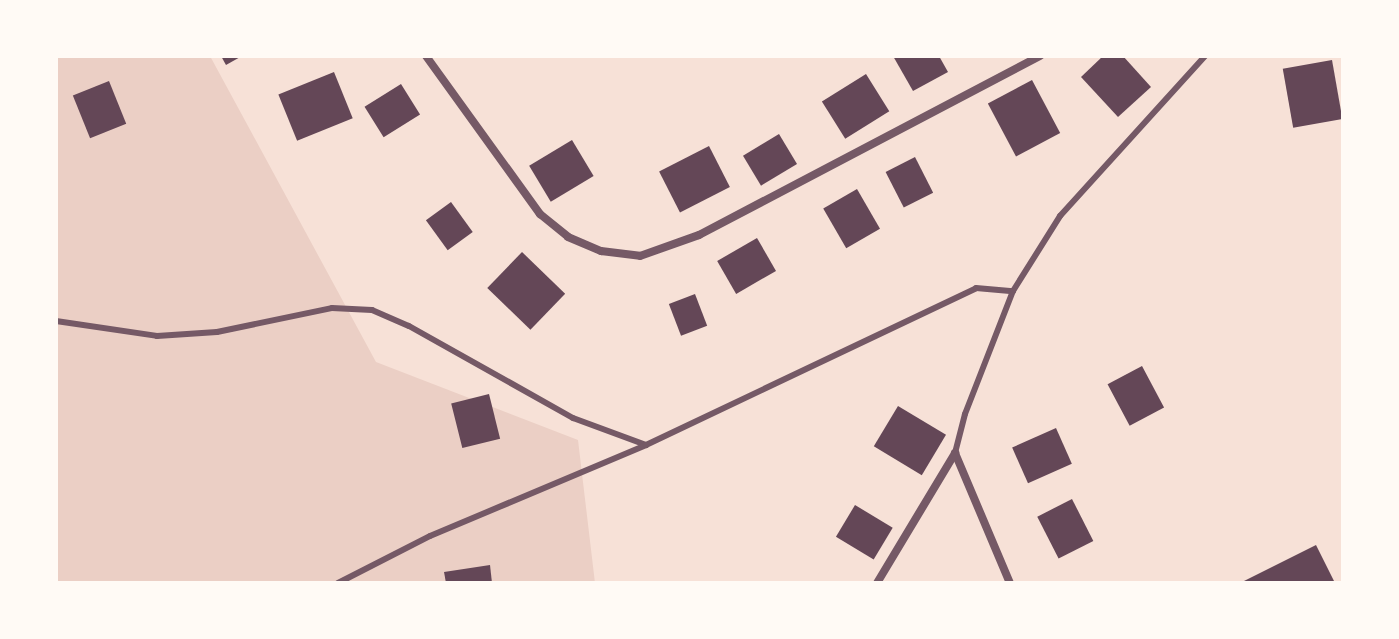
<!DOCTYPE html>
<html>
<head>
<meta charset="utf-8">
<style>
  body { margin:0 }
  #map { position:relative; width:1399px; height:639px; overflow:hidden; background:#f7e1d7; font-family:Arial,sans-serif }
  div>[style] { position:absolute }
  .green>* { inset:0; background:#ebcfc5 }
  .building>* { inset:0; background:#644757; transform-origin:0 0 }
  .service>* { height:6px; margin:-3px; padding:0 3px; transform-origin:3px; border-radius:3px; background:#755966 }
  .minor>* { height:8px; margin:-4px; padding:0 4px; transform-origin:4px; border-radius:4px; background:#755966 }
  span { translate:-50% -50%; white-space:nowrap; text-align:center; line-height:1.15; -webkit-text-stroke:8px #fffaf5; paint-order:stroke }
  .frame { position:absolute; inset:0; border:58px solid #fffaf5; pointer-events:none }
</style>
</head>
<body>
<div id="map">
  <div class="green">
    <div style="clip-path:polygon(56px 56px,210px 56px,376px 362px,578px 440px,595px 583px,56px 583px)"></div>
  </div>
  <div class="building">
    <div style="clip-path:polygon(221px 56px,242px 56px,226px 65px)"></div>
    <div style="clip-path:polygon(893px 56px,939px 56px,948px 72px,913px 91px)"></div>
    <div style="clip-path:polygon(1103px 56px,1123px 56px,1151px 87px,1118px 117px,1081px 77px)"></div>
    <div style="left:1332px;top:60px;width:60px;height:50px;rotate:80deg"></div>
    <div style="left:334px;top:72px;width:50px;height:60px;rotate:68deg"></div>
    <div style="left:866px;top:74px;width:44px;height:52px;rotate:58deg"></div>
    <div style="left:1032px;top:80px;width:60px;height:50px;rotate:62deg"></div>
    <div style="left:109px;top:81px;width:46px;height:39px;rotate:68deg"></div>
    <div style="left:401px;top:84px;width:36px;height:43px;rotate:58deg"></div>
    <div style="left:779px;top:134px;width:35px;height:42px;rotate:59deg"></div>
    <div style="left:572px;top:140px;width:42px;height:50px;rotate:59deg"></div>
    <div style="left:709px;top:146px;width:46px;height:56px;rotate:63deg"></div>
    <div style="left:915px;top:157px;width:40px;height:33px;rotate:63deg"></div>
    <div style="left:857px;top:189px;width:46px;height:39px;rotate:60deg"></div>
    <div style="left:451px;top:202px;width:37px;height:31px;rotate:54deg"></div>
    <div style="left:757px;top:238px;width:38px;height:46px;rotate:60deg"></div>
    <div style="left:522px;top:252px;width:60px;height:50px;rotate:44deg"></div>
    <div style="left:695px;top:294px;width:34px;height:28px;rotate:69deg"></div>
    <div style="left:1142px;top:366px;width:47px;height:39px;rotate:62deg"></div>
    <div style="left:489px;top:394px;width:46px;height:39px;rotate:76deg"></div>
    <div style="left:898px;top:406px;width:56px;height:47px;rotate:31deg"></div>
    <div style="left:1056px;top:428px;width:39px;height:48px;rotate:66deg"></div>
    <div style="left:1072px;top:499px;width:47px;height:39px;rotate:63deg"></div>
    <div style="left:855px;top:505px;width:44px;height:37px;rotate:31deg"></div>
    <div style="clip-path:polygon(1316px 545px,1335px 583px,1240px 583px)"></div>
    <div style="clip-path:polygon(490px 565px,492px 583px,446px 583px,444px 572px)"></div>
  </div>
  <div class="service">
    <div style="left:56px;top:321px;width:102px;rotate:8.4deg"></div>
    <div style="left:157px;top:336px;width:60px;rotate:-3.8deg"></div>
    <div style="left:217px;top:332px;width:117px;rotate:-11.8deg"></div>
    <div style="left:332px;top:308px;width:40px;rotate:2.9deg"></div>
    <div style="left:372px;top:310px;width:40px;rotate:23.4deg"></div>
    <div style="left:409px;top:326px;width:188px;rotate:29.3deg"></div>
    <div style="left:573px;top:418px;width:78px;rotate:20.3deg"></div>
    <div style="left:955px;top:453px;width:40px;rotate:-75.6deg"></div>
    <div style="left:965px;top:414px;width:132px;rotate:-68.7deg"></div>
    <div style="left:1013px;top:291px;width:89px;rotate:-57.9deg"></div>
    <div style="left:1060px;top:216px;width:216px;rotate:-47.8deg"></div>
    <div style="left:338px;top:583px;width:103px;rotate:-27.1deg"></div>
    <div style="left:430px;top:536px;width:234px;rotate:-22.8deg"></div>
    <div style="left:646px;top:445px;width:365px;rotate:-25.4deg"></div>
    <div style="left:976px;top:288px;width:37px;rotate:5deg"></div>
  </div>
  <div class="minor">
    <div style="left:426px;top:56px;width:195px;rotate:54.2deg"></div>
    <div style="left:540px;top:214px;width:36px;rotate:39deg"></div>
    <div style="left:568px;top:237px;width:36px;rotate:23deg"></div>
    <div style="left:601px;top:251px;width:39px;rotate:7deg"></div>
    <div style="left:640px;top:256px;width:63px;rotate:-19.6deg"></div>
    <div style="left:699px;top:235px;width:385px;rotate:-27.7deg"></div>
    <div style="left:955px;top:453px;width:141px;rotate:67.1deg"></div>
    <div style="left:877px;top:583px;width:152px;rotate:-59deg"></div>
  </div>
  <div class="frame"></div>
</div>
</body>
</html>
